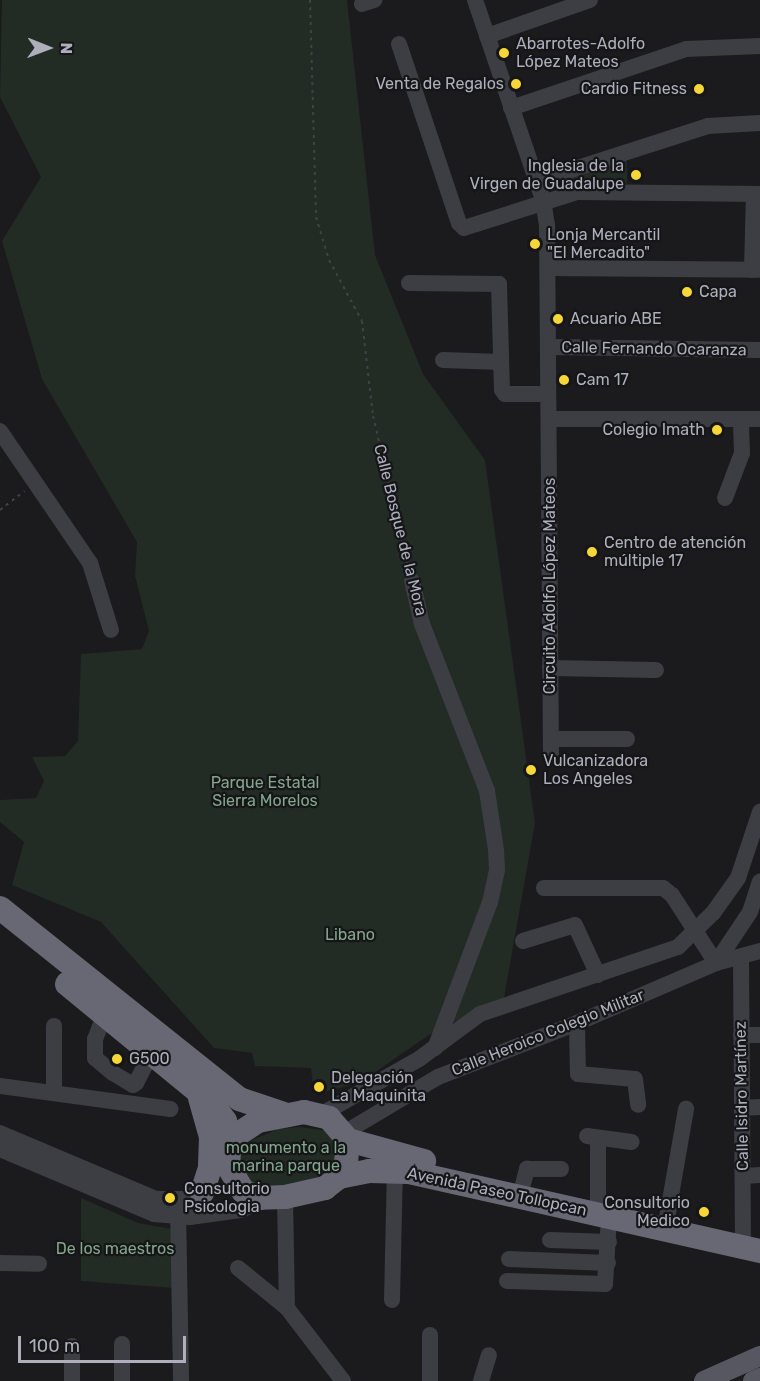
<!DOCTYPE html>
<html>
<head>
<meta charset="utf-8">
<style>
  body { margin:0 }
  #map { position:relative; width:760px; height:1381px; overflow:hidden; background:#1b1a1d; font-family:Rubik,sans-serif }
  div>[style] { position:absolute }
  .green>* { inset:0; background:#222b24 }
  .path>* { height:2px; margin-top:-1px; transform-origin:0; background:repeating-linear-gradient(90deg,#414249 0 3px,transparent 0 7.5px) }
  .minor>* { height:16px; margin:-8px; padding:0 8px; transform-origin:8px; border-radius:8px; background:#3d3d44 }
  .major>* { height:20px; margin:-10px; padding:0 10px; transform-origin:10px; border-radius:10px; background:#575761 }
  .highway>* { height:24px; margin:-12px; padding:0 12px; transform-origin:12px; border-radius:12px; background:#676873 }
  .dots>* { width:16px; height:16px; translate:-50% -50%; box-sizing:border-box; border:3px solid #161518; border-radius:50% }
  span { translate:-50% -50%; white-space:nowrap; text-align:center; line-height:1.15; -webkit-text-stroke:4.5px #161518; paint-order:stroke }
  .poi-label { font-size:16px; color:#adafbc }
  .left { translate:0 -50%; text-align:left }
  .right { translate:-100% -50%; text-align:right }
  .street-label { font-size:16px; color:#adafbc }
  .park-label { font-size:16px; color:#83a78c }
  .north { position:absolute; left:18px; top:18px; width:60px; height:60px; -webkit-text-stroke:4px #161518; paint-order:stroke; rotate:91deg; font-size:16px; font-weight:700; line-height:24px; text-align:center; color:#adafbc }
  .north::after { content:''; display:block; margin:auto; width:21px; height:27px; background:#adafbc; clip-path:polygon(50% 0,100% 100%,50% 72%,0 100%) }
  .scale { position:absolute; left:18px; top:1336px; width:168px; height:27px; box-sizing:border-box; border:3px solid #adafbc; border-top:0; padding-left:8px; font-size:18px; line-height:21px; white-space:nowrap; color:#adafbc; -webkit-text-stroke:4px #161518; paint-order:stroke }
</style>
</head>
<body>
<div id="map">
  <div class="green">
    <div style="clip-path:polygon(2px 0,347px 0,375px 255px,423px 374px,485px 460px,535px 823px,504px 998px,429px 1035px,361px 1082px,314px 1095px,311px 1068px,255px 1066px,252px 1053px,214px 1048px,101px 922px,12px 885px,24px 842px,0 822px,0 800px,36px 798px,44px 781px,32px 757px,65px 756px,78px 741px,81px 654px,142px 649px,149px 631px,135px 576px,137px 542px,42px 379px,2px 241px,41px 177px,0 97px)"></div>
    <div style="clip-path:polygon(627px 160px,627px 184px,557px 182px)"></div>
    <div style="clip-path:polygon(299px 1127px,330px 1131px,340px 1154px,330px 1171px,304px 1184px,284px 1187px,253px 1184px,241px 1174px,239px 1151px,243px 1144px,278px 1129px)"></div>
    <div style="clip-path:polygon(81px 1198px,138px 1223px,172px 1229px,173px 1288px,81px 1281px)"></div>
  </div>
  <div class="path">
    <div style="left:310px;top:0;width:217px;rotate:88.4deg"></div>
    <div style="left:316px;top:217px;width:45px;rotate:73.2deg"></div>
    <div style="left:329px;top:260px;width:69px;rotate:61.6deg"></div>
    <div style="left:362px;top:321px;width:96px;rotate:83.4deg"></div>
    <div style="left:373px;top:416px;width:158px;rotate:76.8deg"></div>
    <div style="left:0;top:510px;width:31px;rotate:-38deg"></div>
  </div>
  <div class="minor">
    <div style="left:475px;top:0;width:211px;rotate:71.2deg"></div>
    <div style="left:543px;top:200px;width:25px;rotate:81deg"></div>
    <div style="left:547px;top:225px;width:529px;rotate:89.57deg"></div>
    <div style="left:362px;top:4px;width:13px;rotate:-18deg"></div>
    <div style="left:487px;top:36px;width:109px;rotate:-19.3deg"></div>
    <div style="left:399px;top:44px;width:189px;rotate:71.5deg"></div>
    <div style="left:459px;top:223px;width:7px;rotate:45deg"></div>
    <div style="left:464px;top:228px;width:119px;rotate:-17.7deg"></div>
    <div style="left:577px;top:192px;width:183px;rotate:0.6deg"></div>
    <div style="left:511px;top:108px;width:185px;rotate:-18.6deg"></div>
    <div style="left:686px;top:49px;width:74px;rotate:-2.3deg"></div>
    <div style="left:537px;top:181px;width:180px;rotate:-17.8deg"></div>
    <div style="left:708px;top:126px;width:52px;rotate:-3.3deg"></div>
    <div style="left:549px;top:268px;width:211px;rotate:0.5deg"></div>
    <div style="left:752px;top:270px;width:76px;rotate:-88.5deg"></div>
    <div style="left:409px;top:283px;width:90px;rotate:0.6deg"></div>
    <div style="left:499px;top:284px;width:106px;rotate:88.4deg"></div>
    <div style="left:502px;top:390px;width:5px;rotate:53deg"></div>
    <div style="left:505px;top:394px;width:43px"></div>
    <div style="left:549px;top:347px;width:211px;rotate:0.8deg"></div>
    <div style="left:443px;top:360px;width:58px;rotate:2deg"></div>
    <div style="left:549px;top:419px;width:211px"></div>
    <div style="left:0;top:431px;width:160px;rotate:55.7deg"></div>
    <div style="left:90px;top:563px;width:70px;rotate:72.6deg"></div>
    <div style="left:725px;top:498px;width:48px;rotate:-69.3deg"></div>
    <div style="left:742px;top:453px;width:34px;rotate:-92deg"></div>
    <div style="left:412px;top:581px;width:44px;rotate:76.9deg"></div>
    <div style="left:422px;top:624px;width:179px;rotate:68.7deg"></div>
    <div style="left:487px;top:791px;width:60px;rotate:81.3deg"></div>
    <div style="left:496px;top:850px;width:20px;rotate:87deg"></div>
    <div style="left:497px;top:870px;width:33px;rotate:102deg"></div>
    <div style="left:490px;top:902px;width:156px;rotate:110.6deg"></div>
    <div style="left:550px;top:668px;width:106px;rotate:1.1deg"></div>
    <div style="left:551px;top:739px;width:76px"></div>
    <div style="left:544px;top:888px;width:119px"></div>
    <div style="left:663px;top:888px;width:11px;rotate:38deg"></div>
    <div style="left:672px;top:895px;width:81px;rotate:57.1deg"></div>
    <div style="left:523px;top:941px;width:54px;rotate:-17.1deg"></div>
    <div style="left:575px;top:925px;width:55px;rotate:65.3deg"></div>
    <div style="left:741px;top:957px;width:278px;rotate:89.6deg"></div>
    <div style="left:716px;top:963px;width:61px;rotate:-56.3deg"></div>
    <div style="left:750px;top:912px;width:32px;rotate:-72deg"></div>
    <div style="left:104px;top:1016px;width:25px;rotate:111deg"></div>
    <div style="left:95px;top:1039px;width:19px;rotate:90deg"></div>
    <div style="left:95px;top:1058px;width:23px;rotate:40deg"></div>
    <div style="left:113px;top:1073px;width:23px;rotate:31deg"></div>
    <div style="left:133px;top:1085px;width:4px;rotate:-34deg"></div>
    <div style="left:136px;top:1083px;width:34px;rotate:-63deg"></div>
    <div style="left:577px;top:1023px;width:51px;rotate:88.9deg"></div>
    <div style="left:578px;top:1074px;width:57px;rotate:5deg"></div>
    <div style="left:635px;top:1079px;width:26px;rotate:83deg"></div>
    <div style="left:54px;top:1026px;width:67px;rotate:90deg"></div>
    <div style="left:741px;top:1035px;width:19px"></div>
    <div style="left:0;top:1086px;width:172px;rotate:7.7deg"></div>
    <div style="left:742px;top:1108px;width:18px;rotate:-3deg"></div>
    <div style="left:322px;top:1114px;width:112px;rotate:-29.6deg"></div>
    <div style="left:419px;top:1059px;width:76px;rotate:-36.4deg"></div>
    <div style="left:480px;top:1014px;width:209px;rotate:-18.7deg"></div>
    <div style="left:678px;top:947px;width:49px;rotate:-44.2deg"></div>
    <div style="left:713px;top:913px;width:43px;rotate:-54.5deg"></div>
    <div style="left:738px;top:878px;width:70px;rotate:-71.6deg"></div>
    <div style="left:0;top:1133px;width:169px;rotate:22.9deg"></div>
    <div style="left:156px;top:1199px;width:30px"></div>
    <div style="left:186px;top:1199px;width:26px;rotate:-29deg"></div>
    <div style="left:344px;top:1133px;width:109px;rotate:-30.8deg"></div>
    <div style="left:438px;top:1077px;width:149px;rotate:-21.2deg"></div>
    <div style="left:577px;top:1023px;width:151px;rotate:-23.3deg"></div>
    <div style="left:716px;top:963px;width:46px;rotate:-15.3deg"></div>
    <div style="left:587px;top:1136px;width:45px;rotate:7.6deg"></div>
    <div style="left:0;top:1149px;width:167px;rotate:22.9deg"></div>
    <div style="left:154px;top:1214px;width:36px;rotate:5deg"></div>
    <div style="left:190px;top:1217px;width:51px;rotate:-7.8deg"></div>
    <div style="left:241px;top:1210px;width:28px;rotate:-23deg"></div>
    <div style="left:743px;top:1176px;width:17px;rotate:-3deg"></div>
    <div style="left:523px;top:1184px;width:16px;rotate:-75deg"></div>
    <div style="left:527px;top:1169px;width:34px"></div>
    <div style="left:285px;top:1197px;width:111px;rotate:89deg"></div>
    <div style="left:598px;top:1201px;width:63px;rotate:-90deg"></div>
    <div style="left:178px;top:1207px;width:174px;rotate:89deg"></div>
    <div style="left:667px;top:1218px;width:111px;rotate:-80.1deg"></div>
    <div style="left:550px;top:1240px;width:59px;rotate:1.9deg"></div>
    <div style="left:509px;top:1259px;width:99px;rotate:2.3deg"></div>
    <div style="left:0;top:1263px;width:39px;rotate:1deg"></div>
    <div style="left:238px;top:1268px;width:63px;rotate:39.2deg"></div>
    <div style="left:287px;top:1308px;width:92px;rotate:52.5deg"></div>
    <div style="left:507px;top:1281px;width:98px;rotate:1.8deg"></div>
    <div style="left:605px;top:1284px;width:67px;rotate:-86.6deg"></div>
    <div style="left:392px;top:1300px;width:130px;rotate:-88.7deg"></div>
    <div style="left:72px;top:1346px;width:35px;rotate:90deg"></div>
    <div style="left:122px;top:1381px;width:37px;rotate:-90deg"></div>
    <div style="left:430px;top:1381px;width:46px;rotate:-90deg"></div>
    <div style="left:481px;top:1381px;width:27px;rotate:-73deg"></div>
  </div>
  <div class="major">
    <div style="left:704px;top:1381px;width:61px;rotate:-24.1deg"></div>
    <div style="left:753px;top:1381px;width:8px;rotate:-23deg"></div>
  </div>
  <div class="highway">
    <div style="left:0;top:908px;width:306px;rotate:38.6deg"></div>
    <div style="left:239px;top:1099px;width:51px;rotate:18.4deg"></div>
    <div style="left:67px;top:984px;width:188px;rotate:39.4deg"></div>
    <div style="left:212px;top:1103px;width:22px;rotate:54deg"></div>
    <div style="left:225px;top:1121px;width:23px;rotate:75deg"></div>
    <div style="left:200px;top:1098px;width:41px;rotate:74.2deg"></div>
    <div style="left:211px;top:1137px;width:31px;rotate:92deg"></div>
    <div style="left:210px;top:1168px;width:26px;rotate:108deg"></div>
    <div style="left:304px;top:1112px;width:26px;rotate:13deg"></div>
    <div style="left:329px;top:1118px;width:29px;rotate:49deg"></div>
    <div style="left:348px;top:1140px;width:24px;rotate:95deg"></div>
    <div style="left:346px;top:1164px;width:15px;rotate:118deg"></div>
    <div style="left:339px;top:1177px;width:18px;rotate:142deg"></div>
    <div style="left:325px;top:1188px;width:41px;rotate:167.3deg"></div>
    <div style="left:285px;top:1197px;width:25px;rotate:178deg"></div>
    <div style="left:260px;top:1198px;width:18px;rotate:-158deg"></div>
    <div style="left:243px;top:1191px;width:29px;rotate:-121deg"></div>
    <div style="left:228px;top:1166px;width:16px;rotate:-86deg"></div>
    <div style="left:229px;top:1150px;width:15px;rotate:-67deg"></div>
    <div style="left:235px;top:1136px;width:27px;rotate:-33deg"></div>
    <div style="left:258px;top:1121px;width:47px;rotate:-11.1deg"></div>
    <div style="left:348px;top:1140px;width:79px;rotate:15.4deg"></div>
    <div style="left:339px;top:1177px;width:31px;rotate:-11deg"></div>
    <div style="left:369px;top:1171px;width:40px;rotate:1.4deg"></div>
    <div style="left:409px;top:1172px;width:360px;rotate:12.7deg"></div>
  </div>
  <div class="dots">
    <div style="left:504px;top:53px;background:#f6d739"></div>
    <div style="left:516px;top:84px;background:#f6d739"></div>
    <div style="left:699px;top:89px;background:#f6d739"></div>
    <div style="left:636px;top:175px;background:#f6d739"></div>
    <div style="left:535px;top:244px;background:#f6d739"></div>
    <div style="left:687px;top:292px;background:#f6d739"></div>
    <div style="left:558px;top:319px;background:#f6d739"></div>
    <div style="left:564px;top:380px;background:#f6d739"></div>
    <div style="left:717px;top:430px;background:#f6d739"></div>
    <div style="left:592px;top:552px;background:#f6d739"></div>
    <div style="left:531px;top:770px;background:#f6d739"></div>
    <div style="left:117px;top:1059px;background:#f6d739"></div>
    <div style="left:319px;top:1087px;background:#f6d739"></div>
    <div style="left:170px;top:1198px;background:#f6d739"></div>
    <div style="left:704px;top:1212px;background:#f6d739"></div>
  </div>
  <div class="poi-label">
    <span class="left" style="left:516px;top:53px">Abarrotes-Adolfo<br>López Mateos</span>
    <span class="right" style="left:504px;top:84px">Venta de Regalos</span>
    <span class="right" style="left:687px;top:89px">Cardio Fitness</span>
    <span class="right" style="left:624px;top:175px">Inglesia de la<br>Virgen de Guadalupe</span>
    <span class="left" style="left:547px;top:244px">Lonja Mercantil<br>"El Mercadito"</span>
    <span class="left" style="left:699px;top:292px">Capa</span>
    <span class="left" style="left:570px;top:319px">Acuario ABE</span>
    <span class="left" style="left:576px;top:380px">Cam 17</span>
    <span class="right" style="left:705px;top:430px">Colegio Imath</span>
    <span class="left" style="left:604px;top:552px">Centro de atención<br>múltiple 17</span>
    <span class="left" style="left:543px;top:770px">Vulcanizadora<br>Los Angeles</span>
    <span class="left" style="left:129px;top:1059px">G500</span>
    <span class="left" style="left:331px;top:1087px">Delegación<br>La Maquinita</span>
    <span class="left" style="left:184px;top:1198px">Consultorio<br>Psicologia</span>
    <span class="right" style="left:690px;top:1212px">Consultorio<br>Medico</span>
  </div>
  <div class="street-label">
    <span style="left:654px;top:349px;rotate:1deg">Calle Fernando Ocaranza</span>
    <span style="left:400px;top:530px;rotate:76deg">Calle Bosque de la Mora</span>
    <span style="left:550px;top:586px;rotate:-90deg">Circuito Adolfo López Mateos</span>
    <span style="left:548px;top:1033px;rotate:-22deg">Calle Heroico Colegio Militar</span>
    <span style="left:742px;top:1096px;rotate:-91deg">Calle Isidro Martínez</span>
    <span style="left:497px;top:1192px;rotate:12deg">Avenida Paseo Tollopcan</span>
  </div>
  <div class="park-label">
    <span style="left:265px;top:792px">Parque Estatal<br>Sierra Morelos</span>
    <span style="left:350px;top:935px">Libano</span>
    <span style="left:286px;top:1157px">monumento a la<br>marina parque</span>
    <span style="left:115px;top:1249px">De los maestros</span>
  </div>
  <div class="north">N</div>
  <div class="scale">100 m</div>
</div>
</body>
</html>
